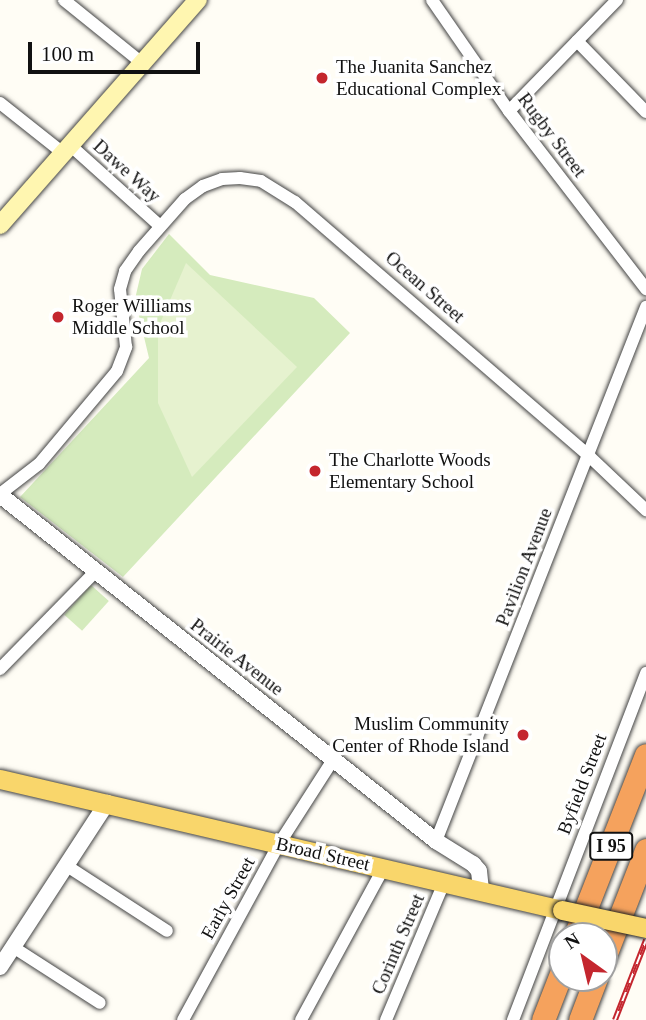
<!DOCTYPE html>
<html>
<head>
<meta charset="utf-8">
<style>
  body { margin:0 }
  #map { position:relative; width:646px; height:1020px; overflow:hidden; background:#fffdf5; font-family:Georgia,serif }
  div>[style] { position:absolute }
  .green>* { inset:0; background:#d5ebbd; transform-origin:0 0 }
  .pitch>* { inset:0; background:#e6f2cf }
  .roads { filter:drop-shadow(0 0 2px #444) drop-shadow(0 0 2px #444) }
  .minor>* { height:12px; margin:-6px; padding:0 6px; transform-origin:6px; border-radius:6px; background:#fff }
  .tertiary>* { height:16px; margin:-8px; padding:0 8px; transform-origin:8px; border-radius:8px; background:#fff }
  .secondary>* { height:18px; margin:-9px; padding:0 9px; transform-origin:9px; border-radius:9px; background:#fff6b0 }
  .primary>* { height:19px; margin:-9.5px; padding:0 9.5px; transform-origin:9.5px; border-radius:9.5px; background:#f9d66b }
  .motorway>* { height:23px; margin:-11.5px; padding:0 11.5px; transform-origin:11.5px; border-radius:11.5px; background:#f5a25d }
  .rail>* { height:6px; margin-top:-3px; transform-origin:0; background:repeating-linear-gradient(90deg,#fff 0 10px,#c4262e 0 20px); box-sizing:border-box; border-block:2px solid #c4262e }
  .bridges { filter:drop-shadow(0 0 2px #222) drop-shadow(0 0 2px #222) }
  .primary-bridge>* { height:19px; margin:-9.5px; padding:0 9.5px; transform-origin:9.5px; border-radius:9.5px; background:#f9d66b }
  .dots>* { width:19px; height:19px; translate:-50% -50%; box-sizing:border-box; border:4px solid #fff; border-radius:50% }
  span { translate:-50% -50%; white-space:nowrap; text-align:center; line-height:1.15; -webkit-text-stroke:7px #fff; paint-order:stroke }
  .shield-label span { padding:2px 5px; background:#fff; border:2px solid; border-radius:5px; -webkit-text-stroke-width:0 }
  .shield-label { font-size:18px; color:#111; font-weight:700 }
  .poi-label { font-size:19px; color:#111 }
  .left { translate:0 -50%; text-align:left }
  .right { translate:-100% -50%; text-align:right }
  .street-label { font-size:19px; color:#111 }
  .north { position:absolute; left:548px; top:922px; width:70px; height:70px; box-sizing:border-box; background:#fff; border:2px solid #a0a0a0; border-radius:50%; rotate:326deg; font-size:19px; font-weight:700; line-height:28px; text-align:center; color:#111 }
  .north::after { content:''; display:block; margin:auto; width:24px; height:32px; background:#c4262e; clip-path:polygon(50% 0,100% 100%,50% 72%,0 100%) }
  .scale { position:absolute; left:28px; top:42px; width:172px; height:32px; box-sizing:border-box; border:4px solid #111; border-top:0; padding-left:9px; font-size:21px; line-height:24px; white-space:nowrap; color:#111; -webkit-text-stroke:5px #fff; paint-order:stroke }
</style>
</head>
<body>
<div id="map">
  <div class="green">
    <div style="clip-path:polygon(169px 234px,210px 275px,314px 298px,350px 333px,123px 577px,20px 497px,149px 358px,135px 299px,142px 269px)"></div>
    <div style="left:91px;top:585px;width:24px;height:40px;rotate:42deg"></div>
  </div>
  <div class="pitch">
    <div style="clip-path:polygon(186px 263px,297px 367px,192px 477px,158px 403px,158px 328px)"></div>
  </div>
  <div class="roads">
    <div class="minor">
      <div style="left:64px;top:0;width:100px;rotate:38.9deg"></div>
      <div style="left:432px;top:0;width:135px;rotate:55.3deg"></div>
      <div style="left:509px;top:111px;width:225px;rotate:52.4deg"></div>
      <div style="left:577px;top:41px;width:99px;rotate:45.8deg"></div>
      <div style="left:0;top:103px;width:80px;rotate:38.4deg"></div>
      <div style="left:509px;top:111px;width:155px;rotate:-45.8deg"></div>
      <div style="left:70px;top:145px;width:120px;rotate:42deg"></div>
      <div style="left:0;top:494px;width:49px;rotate:-37.6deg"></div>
      <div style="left:39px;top:464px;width:121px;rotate:-50deg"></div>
      <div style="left:117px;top:371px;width:26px;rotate:-69deg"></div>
      <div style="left:126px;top:347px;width:58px;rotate:-95.9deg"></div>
      <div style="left:120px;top:289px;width:19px;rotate:-74deg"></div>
      <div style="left:125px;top:271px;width:24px;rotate:-55deg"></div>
      <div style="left:139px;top:251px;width:69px;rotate:-48.5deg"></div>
      <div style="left:185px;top:199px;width:22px;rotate:-36deg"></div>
      <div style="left:203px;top:186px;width:20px;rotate:-20deg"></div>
      <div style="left:222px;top:179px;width:18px;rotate:-3deg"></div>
      <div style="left:240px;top:178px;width:21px;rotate:8deg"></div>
      <div style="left:261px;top:181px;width:40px;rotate:32deg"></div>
      <div style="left:295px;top:202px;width:389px;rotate:40.8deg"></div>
      <div style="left:589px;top:456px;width:79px;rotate:43.5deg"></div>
      <div style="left:0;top:669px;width:136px;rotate:-45.6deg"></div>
      <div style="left:436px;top:841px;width:574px;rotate:-68.53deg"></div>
      <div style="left:67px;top:866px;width:119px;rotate:33deg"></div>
      <div style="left:13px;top:947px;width:103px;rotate:32.8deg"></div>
      <div style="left:183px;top:1020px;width:200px;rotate:-61.4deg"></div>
      <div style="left:279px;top:844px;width:100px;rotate:-57.3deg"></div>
      <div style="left:301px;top:1020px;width:172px;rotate:-61.5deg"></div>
      <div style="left:386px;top:1020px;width:149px;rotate:-67.1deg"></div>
      <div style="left:513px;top:1020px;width:372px;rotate:-69deg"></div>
    </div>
    <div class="tertiary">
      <div style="left:0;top:495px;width:557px;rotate:38.43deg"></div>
      <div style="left:436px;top:841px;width:44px;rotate:31.9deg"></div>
      <div style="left:473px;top:864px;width:9px;rotate:49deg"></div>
      <div style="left:479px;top:871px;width:19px;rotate:84deg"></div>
      <div style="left:0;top:967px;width:196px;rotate:-56.9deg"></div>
    </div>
    <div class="secondary">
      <div style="left:0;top:225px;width:300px;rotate:-48.7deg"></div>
    </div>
    <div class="primary">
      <div style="left:0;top:779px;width:577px;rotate:13.12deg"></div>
    </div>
    <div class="motorway">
      <div style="left:575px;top:936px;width:194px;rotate:-68.6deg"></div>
      <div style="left:604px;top:958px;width:116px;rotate:-68.7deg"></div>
      <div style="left:543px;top:1020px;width:53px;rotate:-68.8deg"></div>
      <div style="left:580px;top:1020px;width:45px;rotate:-69.1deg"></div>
    </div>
  </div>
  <div class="rail">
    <div style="left:615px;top:1020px;width:86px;rotate:-68.8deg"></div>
  </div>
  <div class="bridges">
    <div class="primary-bridge">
      <div style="left:562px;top:910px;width:86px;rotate:12.1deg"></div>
    </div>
  </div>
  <div class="dots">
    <div style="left:322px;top:78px;background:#c4262e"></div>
    <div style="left:58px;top:317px;background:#c4262e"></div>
    <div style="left:315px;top:471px;background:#c4262e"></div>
    <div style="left:523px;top:735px;background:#c4262e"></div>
  </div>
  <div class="shield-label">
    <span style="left:611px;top:846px">I 95</span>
  </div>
  <div class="poi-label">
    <span class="left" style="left:336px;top:78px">The Juanita Sanchez<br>Educational Complex</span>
    <span class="left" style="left:72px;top:317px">Roger Williams<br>Middle School</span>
    <span class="left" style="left:329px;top:471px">The Charlotte Woods<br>Elementary School</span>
    <span class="right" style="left:509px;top:735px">Muslim Community<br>Center of Rhode Island</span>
  </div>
  <div class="street-label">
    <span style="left:552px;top:135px;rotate:53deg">Rugby Street</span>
    <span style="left:127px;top:171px;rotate:42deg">Dawe Way</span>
    <span style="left:425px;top:287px;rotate:41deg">Ocean Street</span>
    <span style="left:524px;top:567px;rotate:-69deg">Pavilion Avenue</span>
    <span style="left:237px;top:657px;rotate:38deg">Prairie Avenue</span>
    <span style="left:582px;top:784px;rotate:-69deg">Byfield Street</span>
    <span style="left:323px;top:854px;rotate:13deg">Broad Street</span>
    <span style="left:228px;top:898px;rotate:-61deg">Early Street</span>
    <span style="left:398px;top:944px;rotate:-67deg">Corinth Street</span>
  </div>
  <div class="north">N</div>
  <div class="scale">100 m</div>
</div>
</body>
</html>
